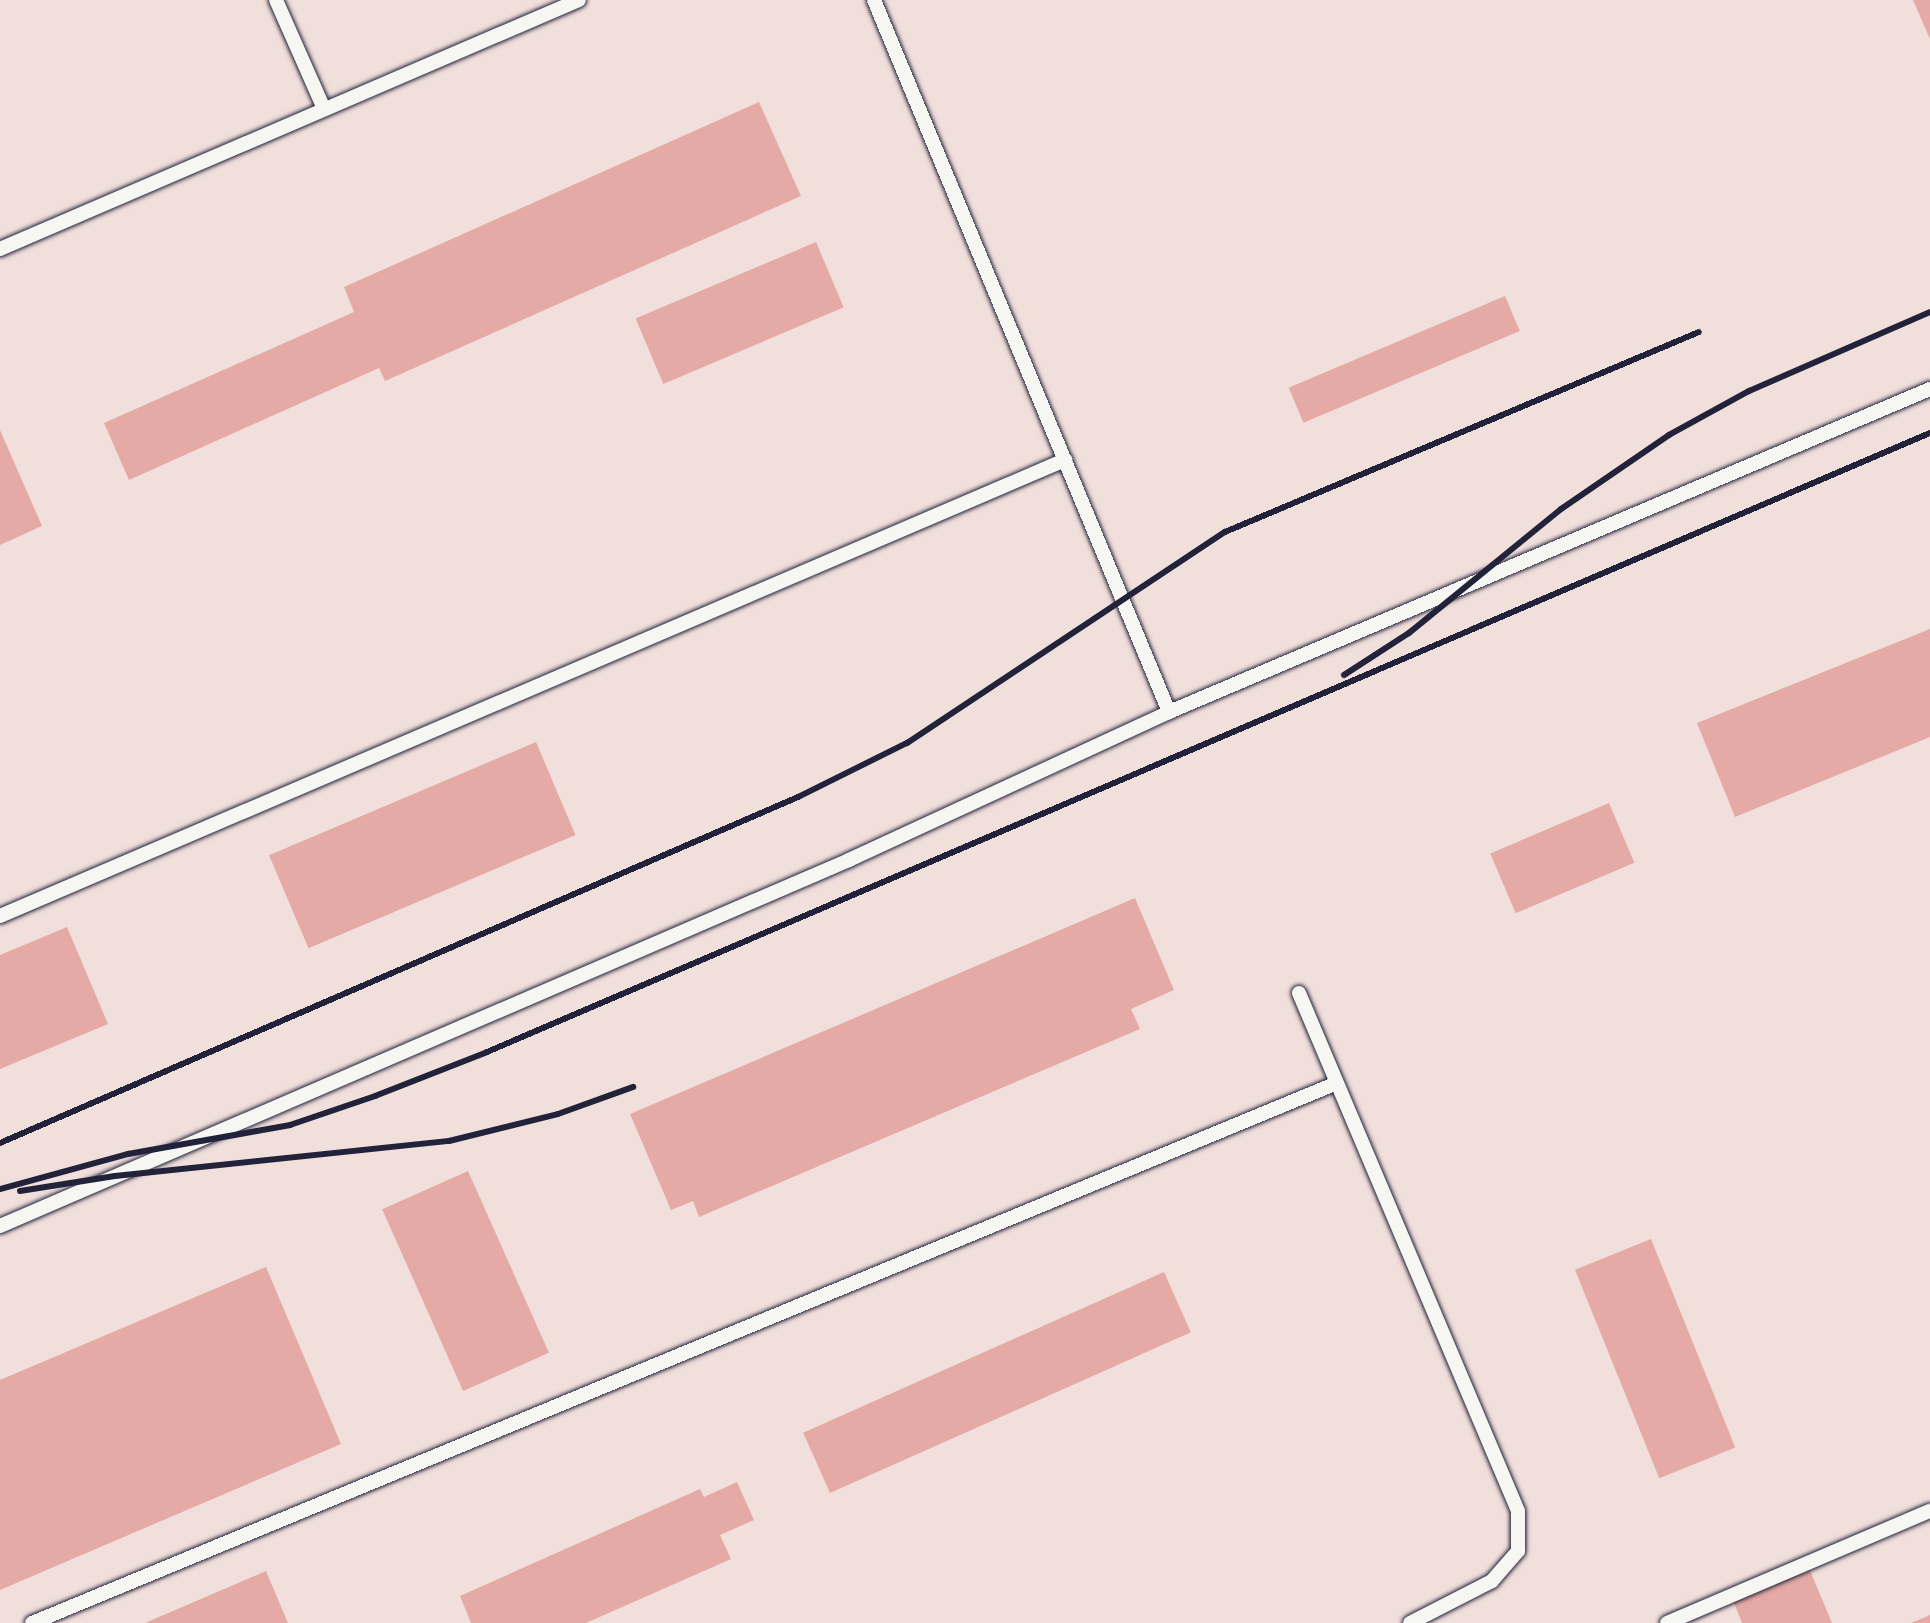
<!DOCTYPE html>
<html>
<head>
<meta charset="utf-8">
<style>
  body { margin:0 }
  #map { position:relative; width:1930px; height:1623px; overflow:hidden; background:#f6f6f2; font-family:"Balsamiq Sans",sans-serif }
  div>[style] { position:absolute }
  .built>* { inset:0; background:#f1dfdb; transform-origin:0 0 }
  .building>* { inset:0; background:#e5aaa5; transform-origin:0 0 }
  .roads { filter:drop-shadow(0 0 2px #22223b) drop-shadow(0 0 2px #22223b) }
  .lane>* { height:14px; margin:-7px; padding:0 7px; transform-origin:7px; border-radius:7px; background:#f6f6f2 }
  .rail>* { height:6px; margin:-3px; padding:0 3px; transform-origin:3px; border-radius:3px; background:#22223b }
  span { translate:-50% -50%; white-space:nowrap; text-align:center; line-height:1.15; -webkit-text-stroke:8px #f6f6f2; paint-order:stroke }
</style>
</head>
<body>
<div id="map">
  <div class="built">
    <div style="left:0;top:0;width:1930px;height:1623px"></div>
  </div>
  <div class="building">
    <div style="clip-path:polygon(1913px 0,1930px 0,1930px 39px)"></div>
    <div style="clip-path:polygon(759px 102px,801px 196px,385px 381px,379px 368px,129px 480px,104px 423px,354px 312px,344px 287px)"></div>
    <div style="left:816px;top:242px;width:71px;height:196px;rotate:67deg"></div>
    <div style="left:1505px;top:296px;width:38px;height:235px;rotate:67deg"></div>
    <div style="clip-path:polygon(0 430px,42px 526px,0 545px)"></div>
    <div style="clip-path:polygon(1930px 629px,1930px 737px,1735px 817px,1697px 723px)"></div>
    <div style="left:536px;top:742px;width:101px;height:290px;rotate:67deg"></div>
    <div style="left:1609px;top:803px;width:65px;height:129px;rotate:67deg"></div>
    <div style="clip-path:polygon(1135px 898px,1174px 990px,1131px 1009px,1140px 1029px,699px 1217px,693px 1201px,671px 1210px,630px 1114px)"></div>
    <div style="clip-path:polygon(67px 927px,108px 1024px,0 1069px,0 955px)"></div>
    <div style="left:468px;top:1171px;width:199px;height:94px;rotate:66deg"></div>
    <div style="left:1651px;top:1239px;width:225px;height:82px;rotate:68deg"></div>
    <div style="clip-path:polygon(266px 1267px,341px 1444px,0 1590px,0 1380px)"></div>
    <div style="left:1164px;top:1272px;width:66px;height:395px;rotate:66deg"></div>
    <div style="clip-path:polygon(737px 1482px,754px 1520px,720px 1535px,731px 1559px,586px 1623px,471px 1623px,460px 1596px,700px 1489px,704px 1497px)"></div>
    <div style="clip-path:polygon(1809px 1568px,1832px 1623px,1742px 1623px,1733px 1600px)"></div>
    <div style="clip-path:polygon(266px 1571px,288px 1623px,145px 1623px)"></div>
    <div style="clip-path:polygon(1930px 1615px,1930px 1623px,1911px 1623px)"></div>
  </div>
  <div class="roads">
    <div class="lane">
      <div style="left:276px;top:0;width:119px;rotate:66.2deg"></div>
      <div style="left:874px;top:0;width:771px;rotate:67.49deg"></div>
      <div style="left:0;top:249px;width:630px;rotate:-23.27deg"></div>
      <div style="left:0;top:916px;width:1159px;rotate:-23.18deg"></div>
      <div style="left:1299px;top:993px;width:562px;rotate:67.08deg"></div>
      <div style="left:1518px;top:1511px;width:40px;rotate:90deg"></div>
      <div style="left:1518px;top:1551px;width:40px;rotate:131deg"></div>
      <div style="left:1492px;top:1581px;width:92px;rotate:152.9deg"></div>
      <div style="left:0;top:1226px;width:925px;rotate:-23.32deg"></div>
      <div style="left:849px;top:860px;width:353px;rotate:-24.8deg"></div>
      <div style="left:1169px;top:712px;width:827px;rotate:-23deg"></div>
      <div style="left:32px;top:1623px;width:1412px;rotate:-22.48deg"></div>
      <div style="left:1667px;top:1623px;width:286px;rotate:-23.1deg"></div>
    </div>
  </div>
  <div class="rail">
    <div style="left:1344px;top:675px;width:77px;rotate:-32.9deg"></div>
    <div style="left:1409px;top:633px;width:196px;rotate:-39.2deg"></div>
    <div style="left:1561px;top:509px;width:131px;rotate:-34.4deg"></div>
    <div style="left:1669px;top:435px;width:91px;rotate:-28.8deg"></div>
    <div style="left:1749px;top:391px;width:197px;rotate:-23.6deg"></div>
    <div style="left:0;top:1143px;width:870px;rotate:-23.44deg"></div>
    <div style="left:798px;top:797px;width:122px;rotate:-26.4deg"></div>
    <div style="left:907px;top:743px;width:382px;rotate:-33.6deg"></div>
    <div style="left:1225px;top:532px;width:514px;rotate:-22.88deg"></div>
    <div style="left:0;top:1189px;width:133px;rotate:-15.3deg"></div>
    <div style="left:128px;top:1154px;width:165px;rotate:-10.1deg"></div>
    <div style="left:290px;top:1125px;width:90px;rotate:-18.8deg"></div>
    <div style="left:375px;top:1096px;width:120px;rotate:-21.4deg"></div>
    <div style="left:487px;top:1052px;width:1570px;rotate:-23.22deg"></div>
    <div style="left:20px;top:1191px;width:96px;rotate:-9deg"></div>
    <div style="left:115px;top:1176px;width:336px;rotate:-6deg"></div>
    <div style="left:449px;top:1141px;width:112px;rotate:-13.9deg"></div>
    <div style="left:558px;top:1114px;width:80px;rotate:-19.8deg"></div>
  </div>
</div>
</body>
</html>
